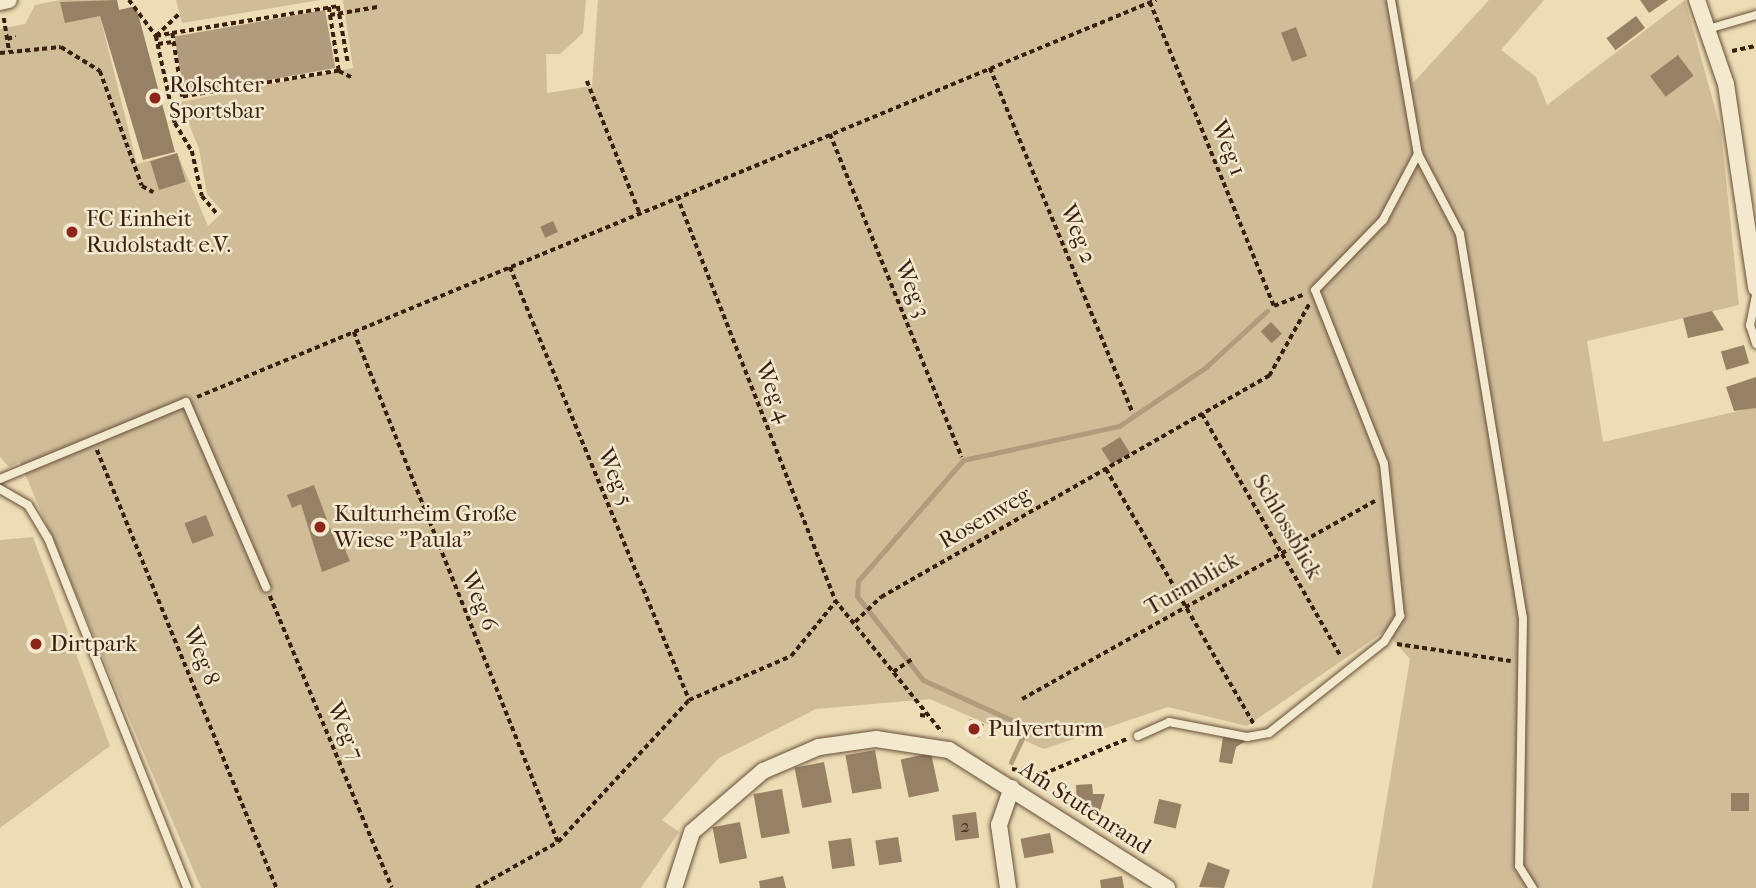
<!DOCTYPE html>
<html>
<head>
<meta charset="utf-8">
<style>
  body { margin:0 }
  #map { position:relative; width:1756px; height:888px; overflow:hidden; background:#edddb4; font-family:"IM FELL French Canon",serif }
  div>[style] { position:absolute }
  .green>* { inset:0; background:#cfbd98 }
  .water>* { inset:0; background:#b09c7c; transform-origin:0 0 }
  .stream>* { height:5px; margin:-2.5px; padding:0 2.5px; transform-origin:2.5px; border-radius:2.5px; background:#b09c7c }
  .building>* { inset:0; background:#978165; transform-origin:0 0 }
  .path>* { height:3.5px; margin-top:-1.75px; transform-origin:0; background:repeating-linear-gradient(90deg,#3a1e10 0 5px,transparent 0 8.5px) }
  .roads { filter:drop-shadow(0 0 2px #674e39) drop-shadow(0 0 2px #674e39) }
  .lane>* { height:8px; margin:-4px; padding:0 4px; transform-origin:4px; border-radius:4px; background:#f3e9ce }
  .street>* { height:16px; margin:-8px; padding:0 8px; transform-origin:8px; border-radius:8px; background:#f3e9ce }
  .dots>* { width:19px; height:19px; translate:-50% -50%; box-sizing:border-box; border:4px solid #f3e9ce; border-radius:50% }
  span { translate:-50% -50%; white-space:nowrap; text-align:center; line-height:1.15; -webkit-text-stroke:5px #f3e9ce; paint-order:stroke }
  .number-label { font-size:19px; color:#513725 }
  .number-label span { -webkit-text-stroke-width:0 }
  .poi-label { font-size:23px; color:#3a1e10 }
  .left { translate:0 -50%; text-align:left }
  .street-label { font-size:23px; color:#3a1e10 }
</style>
</head>
<body>
<div id="map">
  <div class="green">
    <div style="clip-path:polygon(60px 0,117px 0,119px 10px,100px 16px,137px 164px,177px 153px,208px 226px,223px 212px,207px 194px,199px 149px,180px 102px,353px 68px,343px 0,586px 0,583px 33px,560px 54px,546px 54px,547px 93px,592px 86px,598px 0,1398px 0,1413px 83px,1489px 0,1544px 0,1501px 50px,1536px 77px,1547px 105px,1685px 0,1721px 130px,1739px 305px,1587px 341px,1603px 442px,1756px 407px,1756px 888px,1372px 888px,1410px 659px,1385px 631px,1247px 726px,1168px 707px,1044px 749px,930px 699px,816px 709px,719px 758px,662px 820px,679px 832px,641px 888px,201px 888px,20px 462px,9px 467px,0 457px,0 29px,25px 24px,35px 5px)"></div>
    <div style="clip-path:polygon(176px 0,320px 0,182px 23px)"></div>
    <div style="clip-path:polygon(33px 537px,110px 746px,0 828px,0 540px)"></div>
  </div>
  <div class="water">
    <div style="left:325px;top:10px;width:59px;height:153px;rotate:80deg"></div>
  </div>
  <div class="stream">
    <div style="left:1011px;top:762px;width:38px;rotate:-65deg"></div>
    <div style="left:1027px;top:727px;width:114px;rotate:-155.7deg"></div>
    <div style="left:923px;top:680px;width:107px;rotate:-128.2deg"></div>
    <div style="left:857px;top:596px;width:15px;rotate:-86deg"></div>
    <div style="left:858px;top:581px;width:160px;rotate:-49deg"></div>
    <div style="left:963px;top:460px;width:160px;rotate:-12.3deg"></div>
    <div style="left:1119px;top:426px;width:105px;rotate:-34.1deg"></div>
    <div style="left:1206px;top:367px;width:83px;rotate:-42.6deg"></div>
  </div>
  <div class="building">
    <div style="clip-path:polygon(117px 0,119px 10px,136px 6px,175px 152px,143px 160px,100px 16px,65px 23px,60px 2px)"></div>
    <div style="clip-path:polygon(1640px 0,1668px 0,1649px 13px)"></div>
    <div style="left:1636px;top:16px;width:15px;height:37px;rotate:53deg"></div>
    <div style="left:1296px;top:27px;width:31px;height:16px;rotate:69deg"></div>
    <div style="left:1678px;top:55px;width:26px;height:35px;rotate:53deg"></div>
    <div style="left:177px;top:153px;width:30px;height:28px;rotate:73deg"></div>
    <div style="left:553px;top:221px;width:12px;height:14px;rotate:66deg"></div>
    <div style="clip-path:polygon(1712px 311px,1724px 330px,1688px 338px,1683px 318px)"></div>
    <div style="left:1271px;top:322px;width:16px;height:14px;rotate:47deg"></div>
    <div style="left:1744px;top:345px;width:19px;height:24px;rotate:74deg"></div>
    <div style="clip-path:polygon(1756px 377px,1756px 408px,1734px 411px,1726px 387px)"></div>
    <div style="left:1120px;top:437px;width:19px;height:22px;rotate:58deg"></div>
    <div style="clip-path:polygon(314px 485px,338px 549px,344px 547px,350px 561px,322px 572px,301px 504px,292px 508px,287px 495px)"></div>
    <div style="left:206px;top:515px;width:22px;height:23px;rotate:69deg"></div>
    <div style="left:970px;top:719px;width:15px;height:15px;rotate:20deg"></div>
    <div style="clip-path:polygon(1223px 737px,1246px 741px,1236px 747px,1232px 764px,1219px 762px)"></div>
    <div style="left:875px;top:750px;width:39px;height:30px;rotate:80deg"></div>
    <div style="left:931px;top:753px;width:39px;height:31px;rotate:78deg"></div>
    <div style="left:824px;top:762px;width:41px;height:30px;rotate:79deg"></div>
    <div style="clip-path:polygon(1092px 784px,1093px 794px,1105px 794px,1098px 818px,1077px 808px,1076px 785px)"></div>
    <div style="left:782px;top:789px;width:45px;height:29px;rotate:80deg"></div>
    <div style="left:1731px;top:793px;width:18px;height:18px"></div>
    <div style="left:1159px;top:799px;width:23px;height:25px;rotate:13deg"></div>
    <div style="left:976px;top:812px;width:26px;height:24px;rotate:83deg"></div>
    <div style="left:740px;top:822px;width:37px;height:28px;rotate:79deg"></div>
    <div style="left:1050px;top:833px;width:20px;height:30px;rotate:79deg"></div>
    <div style="left:898px;top:837px;width:25px;height:23px;rotate:81deg"></div>
    <div style="left:851px;top:838px;width:28px;height:23px;rotate:82deg"></div>
    <div style="clip-path:polygon(1208px 862px,1230px 870px,1224px 888px,1199px 887px)"></div>
    <div style="clip-path:polygon(783px 876px,786px 888px,760px 888px,759px 881px)"></div>
    <div style="clip-path:polygon(1122px 876px,1124px 888px,1101px 888px,1100px 880px)"></div>
  </div>
  <div class="path">
    <div style="left:129px;top:0;width:45px;rotate:53.1deg"></div>
    <div style="left:156px;top:36px;width:89px;rotate:77.7deg"></div>
    <div style="left:175px;top:123px;width:33px;rotate:59deg"></div>
    <div style="left:192px;top:151px;width:46px;rotate:77.5deg"></div>
    <div style="left:202px;top:196px;width:25px;rotate:50deg"></div>
    <div style="left:1150px;top:2px;width:328px;rotate:67.8deg"></div>
    <div style="left:1274px;top:306px;width:33px;rotate:-21deg"></div>
    <div style="left:329px;top:7px;width:65px;rotate:81.1deg"></div>
    <div style="left:339px;top:71px;width:159px;rotate:170.6deg"></div>
    <div style="left:182px;top:97px;width:65px;rotate:-98.9deg"></div>
    <div style="left:172px;top:33px;width:168px;rotate:-9.2deg"></div>
    <div style="left:338px;top:6px;width:58px;rotate:80deg"></div>
    <div style="left:330px;top:15px;width:48px;rotate:-9.7deg"></div>
    <div style="left:4px;top:18px;width:33px;rotate:81deg"></div>
    <div style="left:156px;top:36px;width:32px;rotate:-44deg"></div>
    <div style="left:156px;top:36px;width:16px;rotate:-11deg"></div>
    <div style="left:7px;top:39px;width:9px;rotate:-18deg"></div>
    <div style="left:158px;top:44px;width:15px;rotate:-8deg"></div>
    <div style="left:1732px;top:51px;width:25px;rotate:-12deg"></div>
    <div style="left:0;top:53px;width:61px;rotate:-5.6deg"></div>
    <div style="left:61px;top:47px;width:46px;rotate:31.6deg"></div>
    <div style="left:100px;top:71px;width:122px;rotate:69.9deg"></div>
    <div style="left:142px;top:186px;width:13px;rotate:29deg"></div>
    <div style="left:990px;top:68px;width:374px;rotate:67.5deg"></div>
    <div style="left:339px;top:71px;width:16px;rotate:27deg"></div>
    <div style="left:587px;top:81px;width:141px;rotate:68.3deg"></div>
    <div style="left:830px;top:134px;width:349px;rotate:67.8deg"></div>
    <div style="left:677px;top:196px;width:434px;rotate:68.6deg"></div>
    <div style="left:835px;top:600px;width:170px;rotate:51deg"></div>
    <div style="left:510px;top:267px;width:469px;rotate:67.5deg"></div>
    <div style="left:354px;top:332px;width:549px;rotate:68.2deg"></div>
    <div style="left:197px;top:397px;width:1038px;rotate:-22.49deg"></div>
    <div style="left:1202px;top:414px;width:280px;rotate:60.2deg"></div>
    <div style="left:97px;top:450px;width:474px;rotate:67.7deg"></div>
    <div style="left:1106px;top:469px;width:295px;rotate:59.9deg"></div>
    <div style="left:270px;top:596px;width:316px;rotate:67.3deg"></div>
    <div style="left:855px;top:622px;width:36px;rotate:-44deg"></div>
    <div style="left:881px;top:597px;width:447px;rotate:-29.7deg"></div>
    <div style="left:1269px;top:376px;width:82px;rotate:-60.9deg"></div>
    <div style="left:1397px;top:644px;width:115px;rotate:8.5deg"></div>
    <div style="left:893px;top:672px;width:22px;rotate:-34deg"></div>
    <div style="left:1022px;top:699px;width:407px;rotate:-29.3deg"></div>
    <div style="left:920px;top:715px;width:8px;rotate:7deg"></div>
    <div style="left:1012px;top:769px;width:31px;rotate:9deg"></div>
    <div style="left:1043px;top:774px;width:93px;rotate:-22.7deg"></div>
    <div style="left:476px;top:888px;width:94px;rotate:-29.3deg"></div>
    <div style="left:558px;top:842px;width:193px;rotate:-47.3deg"></div>
    <div style="left:689px;top:700px;width:111px;rotate:-23.3deg"></div>
    <div style="left:791px;top:656px;width:71px;rotate:-50.7deg"></div>
  </div>
  <div class="roads">
    <div class="lane">
      <div style="left:1391px;top:0;width:156px;rotate:80.1deg"></div>
      <div style="left:1418px;top:154px;width:90px;rotate:62.3deg"></div>
      <div style="left:1460px;top:234px;width:389px;rotate:80.7deg"></div>
      <div style="left:1523px;top:618px;width:248px;rotate:90.9deg"></div>
      <div style="left:1519px;top:866px;width:26px;rotate:58deg"></div>
      <div style="left:1708px;top:29px;width:50px;rotate:-16.3deg"></div>
      <div style="left:1756px;top:295px;width:31px;rotate:101deg"></div>
      <div style="left:1750px;top:325px;width:20px;rotate:72deg"></div>
      <div style="left:0;top:479px;width:201px;rotate:-22.5deg"></div>
      <div style="left:186px;top:402px;width:202px;rotate:66.6deg"></div>
      <div style="left:0;top:489px;width:32px;rotate:30deg"></div>
      <div style="left:28px;top:505px;width:39px;rotate:59deg"></div>
      <div style="left:48px;top:538px;width:377px;rotate:68.3deg"></div>
      <div style="left:1138px;top:736px;width:34px;rotate:-24deg"></div>
      <div style="left:1169px;top:722px;width:79px;rotate:10.9deg"></div>
      <div style="left:1247px;top:737px;width:22px;rotate:-10deg"></div>
      <div style="left:1269px;top:733px;width:147px;rotate:-38.4deg"></div>
      <div style="left:1384px;top:642px;width:31px;rotate:-58deg"></div>
      <div style="left:1400px;top:616px;width:153px;rotate:-96deg"></div>
      <div style="left:1384px;top:464px;width:187px;rotate:-111.6deg"></div>
      <div style="left:1315px;top:290px;width:98px;rotate:-45.8deg"></div>
      <div style="left:1383px;top:220px;width:75px;rotate:-62.1deg"></div>
    </div>
    <div class="street">
      <div style="left:1697px;top:0;width:89px;rotate:71deg"></div>
      <div style="left:1726px;top:84px;width:206px;rotate:81.6deg"></div>
      <div style="left:0;top:2px;width:9px;rotate:-13deg"></div>
      <div style="left:674px;top:888px;width:59px;rotate:-72.2deg"></div>
      <div style="left:692px;top:832px;width:94px;rotate:-40.7deg"></div>
      <div style="left:763px;top:771px;width:61px;rotate:-23.2deg"></div>
      <div style="left:819px;top:747px;width:58px;rotate:-8deg"></div>
      <div style="left:876px;top:739px;width:74px;rotate:8.6deg"></div>
      <div style="left:949px;top:750px;width:258px;rotate:32.3deg"></div>
      <div style="left:1008px;top:888px;width:64px;rotate:-98.1deg"></div>
      <div style="left:999px;top:825px;width:39px;rotate:-71deg"></div>
    </div>
  </div>
  <div class="dots">
    <div style="left:155px;top:98px;background:#8f2418"></div>
    <div style="left:72px;top:232px;background:#8f2418"></div>
    <div style="left:320px;top:527px;background:#8f2418"></div>
    <div style="left:36px;top:644px;background:#8f2418"></div>
    <div style="left:974px;top:729px;background:#8f2418"></div>
  </div>
  <div class="number-label">
    <span style="left:965px;top:827px">2</span>
  </div>
  <div class="poi-label">
    <span class="left" style="left:169px;top:98px">Rolschter<br>Sportsbar</span>
    <span class="left" style="left:86px;top:232px">FC Einheit<br>Rudolstadt e.V.</span>
    <span class="left" style="left:334px;top:527px">Kulturheim Große<br>Wiese "Paula"</span>
    <span class="left" style="left:50px;top:644px">Dirtpark</span>
    <span class="left" style="left:988px;top:729px">Pulverturm</span>
  </div>
  <div class="street-label">
    <span style="left:1228px;top:148px;rotate:68deg">Weg 1</span>
    <span style="left:1078px;top:234px;rotate:68deg">Weg 2</span>
    <span style="left:912px;top:289px;rotate:68deg">Weg 3</span>
    <span style="left:773px;top:392px;rotate:69deg">Weg 4</span>
    <span style="left:615px;top:477px;rotate:68deg">Weg 5</span>
    <span style="left:985px;top:518px;rotate:-30deg">Rosenweg</span>
    <span style="left:1287px;top:527px;rotate:60deg">Schlossblick</span>
    <span style="left:1192px;top:584px;rotate:-30deg">Turmblick</span>
    <span style="left:479px;top:601px;rotate:68deg">Weg 6</span>
    <span style="left:201px;top:656px;rotate:68deg">Weg 8</span>
    <span style="left:345px;top:731px;rotate:67deg">Weg 7</span>
    <span style="left:1085px;top:808px;rotate:33deg">Am Stutenrand</span>
  </div>
</div>
</body>
</html>
